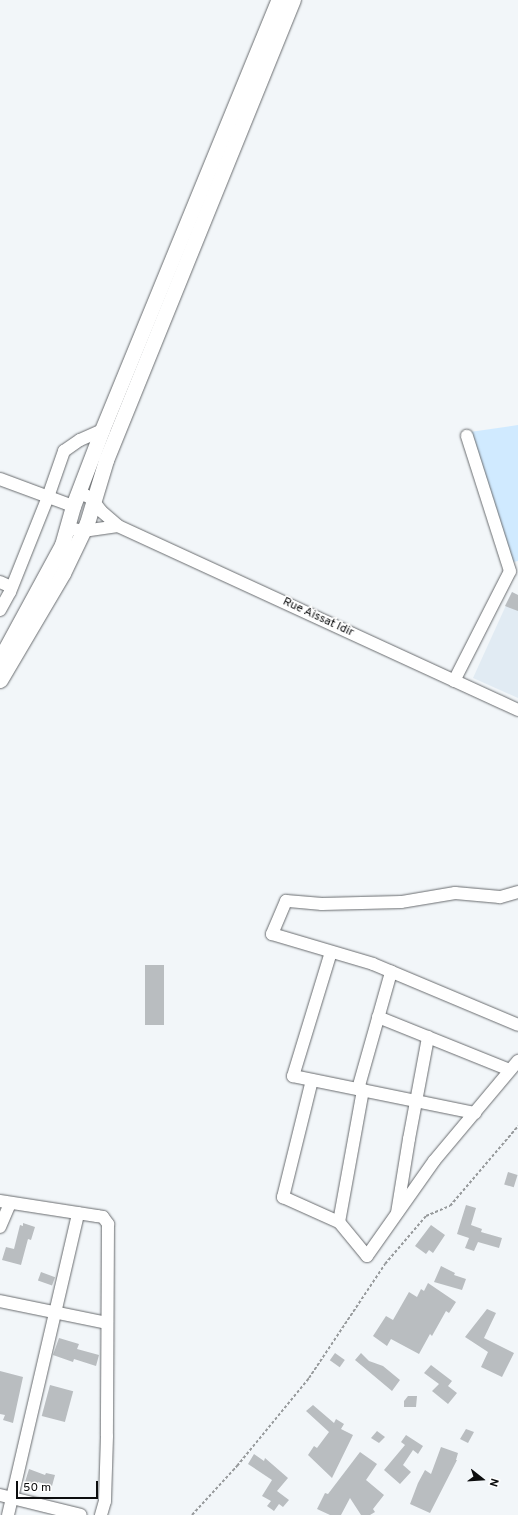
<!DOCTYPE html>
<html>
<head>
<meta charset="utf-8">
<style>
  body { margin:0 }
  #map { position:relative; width:518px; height:1515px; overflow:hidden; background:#f2f6f9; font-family:Overpass,sans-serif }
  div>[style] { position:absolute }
  .built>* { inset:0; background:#e1ebf3 }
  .green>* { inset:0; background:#d0eaff }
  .building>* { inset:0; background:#b9bdc0; transform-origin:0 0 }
  .path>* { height:2px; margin-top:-1px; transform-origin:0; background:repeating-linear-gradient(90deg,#979a9c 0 3px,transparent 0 5px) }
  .roads { filter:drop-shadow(0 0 1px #696c6f) drop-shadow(0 0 1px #696c6f) }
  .minor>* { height:12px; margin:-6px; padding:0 6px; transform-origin:6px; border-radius:6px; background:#fff }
  .major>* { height:15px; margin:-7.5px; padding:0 7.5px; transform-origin:7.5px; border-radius:7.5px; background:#fff }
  span { translate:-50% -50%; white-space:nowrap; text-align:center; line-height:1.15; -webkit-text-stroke:3.5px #fff; paint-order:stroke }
  .street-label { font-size:12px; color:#0c0d0e }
  .north { position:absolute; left:462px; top:1459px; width:40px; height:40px; -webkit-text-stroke:3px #fff; paint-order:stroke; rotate:107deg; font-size:11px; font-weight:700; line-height:16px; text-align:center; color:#0c0d0e }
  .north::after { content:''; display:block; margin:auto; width:14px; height:18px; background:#0c0d0e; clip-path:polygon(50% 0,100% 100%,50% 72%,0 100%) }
  .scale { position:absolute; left:16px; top:1481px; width:82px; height:18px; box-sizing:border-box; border:2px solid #0c0d0e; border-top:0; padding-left:5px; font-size:12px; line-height:14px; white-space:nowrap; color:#0c0d0e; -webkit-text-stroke:3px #fff; paint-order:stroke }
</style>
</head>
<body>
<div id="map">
  <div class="built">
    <div style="clip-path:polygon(512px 592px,518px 595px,518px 698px,473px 678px)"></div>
  </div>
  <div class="green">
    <div style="clip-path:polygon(518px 425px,518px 561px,513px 562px,470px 432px)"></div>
  </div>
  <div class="building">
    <div style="clip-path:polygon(512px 592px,518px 595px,518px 611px,505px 606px)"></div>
    <div style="left:145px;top:965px;width:19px;height:60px"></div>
    <div style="left:508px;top:1172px;width:10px;height:13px;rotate:17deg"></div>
    <div style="clip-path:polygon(466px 1205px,476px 1208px,471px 1225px,482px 1229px,481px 1232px,502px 1238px,499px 1248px,478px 1242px,474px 1251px,465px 1248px,469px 1238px,457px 1234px)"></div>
    <div style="clip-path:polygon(23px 1223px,35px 1227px,31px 1240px,28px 1239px,21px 1265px,2px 1260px,6px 1247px,14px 1249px,20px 1225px,23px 1226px)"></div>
    <div style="clip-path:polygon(431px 1225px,445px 1235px,433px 1253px,429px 1250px,426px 1254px,415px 1246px)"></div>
    <div style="clip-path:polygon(441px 1266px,455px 1273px,454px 1275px,466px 1279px,462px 1290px,434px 1282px)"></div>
    <div style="left:41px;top:1272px;width:15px;height:9px;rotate:20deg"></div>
    <div style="clip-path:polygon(428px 1283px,456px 1302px,449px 1313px,446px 1311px,432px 1336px,430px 1334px,419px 1354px,391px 1339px,387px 1346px,373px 1336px,386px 1316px,393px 1320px,409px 1292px,417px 1297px,421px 1289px,424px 1291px)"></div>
    <div style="clip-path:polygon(487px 1309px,496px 1313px,484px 1338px,514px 1353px,502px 1377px,481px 1367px,488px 1352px,465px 1337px)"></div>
    <div style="clip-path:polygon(59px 1338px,79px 1344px,77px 1349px,99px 1355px,96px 1366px,74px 1359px,73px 1362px,53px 1355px)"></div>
    <div style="left:335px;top:1353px;width:12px;height:9px;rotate:35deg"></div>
    <div style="clip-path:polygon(361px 1353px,369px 1361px,383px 1366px,400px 1380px,392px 1391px,355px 1360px)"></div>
    <div style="clip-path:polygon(431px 1365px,452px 1381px,448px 1386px,457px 1393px,448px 1404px,432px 1391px,439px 1384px,424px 1373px)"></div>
    <div style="clip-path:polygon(0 1371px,23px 1377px,13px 1423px,3px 1420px,5px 1415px,0 1414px)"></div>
    <div style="left:50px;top:1385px;width:24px;height:32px;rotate:15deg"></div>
    <div style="clip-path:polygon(408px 1396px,417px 1396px,416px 1407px,404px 1407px,404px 1401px)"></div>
    <div style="clip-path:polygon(313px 1405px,334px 1423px,336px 1419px,344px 1424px,341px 1429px,353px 1435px,332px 1478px,308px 1455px,314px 1446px,317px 1448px,329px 1432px,306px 1411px)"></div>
    <div style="clip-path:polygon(466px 1429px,474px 1432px,468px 1443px,460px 1439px)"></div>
    <div style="clip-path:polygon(377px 1431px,385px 1437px,379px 1443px,371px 1438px)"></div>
    <div style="clip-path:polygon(406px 1435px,423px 1446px,418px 1454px,413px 1450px,403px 1465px,411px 1472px,400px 1484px,384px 1470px,405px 1445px,401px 1442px)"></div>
    <div style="clip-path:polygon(441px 1447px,458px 1453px,456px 1460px,457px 1460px,430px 1513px,410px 1504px,418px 1483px,425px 1470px,431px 1474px)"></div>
    <div style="clip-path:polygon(360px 1452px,377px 1464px,366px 1480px,384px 1495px,373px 1509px,375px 1512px,370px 1515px,361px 1515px,350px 1498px,341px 1515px,330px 1515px,317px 1509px,325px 1493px,328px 1494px)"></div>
    <div style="clip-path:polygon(254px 1454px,264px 1461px,265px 1458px,288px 1478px,277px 1491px,289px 1500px,283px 1507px,279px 1504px,274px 1511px,267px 1506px,271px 1501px,262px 1496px,272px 1480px,248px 1464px)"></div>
    <div style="clip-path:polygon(29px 1469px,45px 1475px,46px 1473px,55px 1475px,52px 1486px,38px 1482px,37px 1486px,25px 1482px)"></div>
  </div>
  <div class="path">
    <div style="left:192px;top:1515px;width:67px;rotate:-47.4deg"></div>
    <div style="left:237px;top:1466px;width:114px;rotate:-50.7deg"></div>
    <div style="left:309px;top:1378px;width:137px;rotate:-56.3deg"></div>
    <div style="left:385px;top:1264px;width:63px;rotate:-49.5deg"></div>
    <div style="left:426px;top:1216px;width:26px;rotate:-23deg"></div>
    <div style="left:450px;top:1206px;width:105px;rotate:-49.6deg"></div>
  </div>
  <div class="roads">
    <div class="minor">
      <div style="left:0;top:479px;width:78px;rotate:20.3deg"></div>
      <div style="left:77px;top:496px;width:8px;rotate:-7deg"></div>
      <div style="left:85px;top:495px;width:8px;rotate:30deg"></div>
      <div style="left:92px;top:499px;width:15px;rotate:53deg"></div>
      <div style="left:101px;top:511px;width:23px;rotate:41deg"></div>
      <div style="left:118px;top:526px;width:440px;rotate:24.7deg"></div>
      <div style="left:68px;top:524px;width:7px;rotate:45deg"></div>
      <div style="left:73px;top:529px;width:10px;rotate:11deg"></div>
      <div style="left:83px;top:531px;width:35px;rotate:-8deg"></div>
      <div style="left:0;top:582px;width:12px;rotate:24deg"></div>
      <div style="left:0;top:610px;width:21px;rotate:-61deg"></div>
      <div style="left:10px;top:592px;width:102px;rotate:-68.2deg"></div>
      <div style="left:48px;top:497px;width:49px;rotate:-70.8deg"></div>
      <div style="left:64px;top:451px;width:19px;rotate:-35deg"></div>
      <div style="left:80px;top:440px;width:24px;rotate:-24deg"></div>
      <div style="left:454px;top:681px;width:123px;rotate:-63deg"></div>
      <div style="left:510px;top:571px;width:142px;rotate:-107.7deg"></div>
      <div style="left:518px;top:892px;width:19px;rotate:164deg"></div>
      <div style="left:500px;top:897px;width:45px;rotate:-174.9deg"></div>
      <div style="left:455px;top:893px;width:55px;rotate:170.5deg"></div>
      <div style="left:401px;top:902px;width:79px;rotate:178.5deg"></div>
      <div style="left:322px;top:904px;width:36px;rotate:-175deg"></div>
      <div style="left:286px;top:901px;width:36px;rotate:113deg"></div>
      <div style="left:272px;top:934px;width:105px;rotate:16.5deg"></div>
      <div style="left:373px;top:964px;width:157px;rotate:22.8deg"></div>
      <div style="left:331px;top:952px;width:130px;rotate:107deg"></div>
      <div style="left:293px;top:1076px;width:186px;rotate:11.5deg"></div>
      <div style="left:378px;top:1017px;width:142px;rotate:21.9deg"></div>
      <div style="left:312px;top:1080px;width:121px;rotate:103.9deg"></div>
      <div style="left:283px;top:1197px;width:61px;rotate:24.1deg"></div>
      <div style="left:358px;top:1089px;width:122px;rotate:-74.2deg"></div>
      <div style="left:363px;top:1090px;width:134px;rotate:100.3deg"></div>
      <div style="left:339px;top:1222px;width:44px;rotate:50.5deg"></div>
      <div style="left:367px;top:1256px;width:116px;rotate:-54.8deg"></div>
      <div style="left:434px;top:1161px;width:131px;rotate:-50deg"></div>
      <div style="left:0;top:1201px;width:98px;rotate:8.8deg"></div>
      <div style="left:97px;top:1216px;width:6px;rotate:9deg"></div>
      <div style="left:103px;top:1217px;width:9px;rotate:54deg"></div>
      <div style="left:108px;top:1224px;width:212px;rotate:90.3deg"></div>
      <div style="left:107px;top:1436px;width:65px;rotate:91.8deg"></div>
      <div style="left:105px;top:1501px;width:15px;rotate:106deg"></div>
      <div style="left:397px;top:1213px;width:75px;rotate:-80.8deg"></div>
      <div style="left:409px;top:1139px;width:104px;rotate:-79.4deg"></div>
      <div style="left:0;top:1227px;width:26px;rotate:-67deg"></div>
      <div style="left:0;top:1301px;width:109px;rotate:11.6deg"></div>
      <div style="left:0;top:1495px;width:83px;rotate:13.9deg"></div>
      <div style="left:8px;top:1515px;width:310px;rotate:-76.9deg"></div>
    </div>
    <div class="major">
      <div style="left:0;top:659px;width:130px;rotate:-61.5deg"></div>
      <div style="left:62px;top:545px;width:41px;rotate:-74.2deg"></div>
      <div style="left:73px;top:506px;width:81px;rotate:-69.1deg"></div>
      <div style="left:102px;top:430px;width:465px;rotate:-67.7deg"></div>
      <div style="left:0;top:680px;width:124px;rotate:-59.5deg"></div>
      <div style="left:63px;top:573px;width:55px;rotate:-64.4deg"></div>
      <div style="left:87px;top:523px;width:66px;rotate:-73.2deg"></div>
      <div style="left:106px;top:460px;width:497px;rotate:-67.9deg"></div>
    </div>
  </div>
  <div class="street-label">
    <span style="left:318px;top:618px;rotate:25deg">Rue Aissat Idir</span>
  </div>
  <div class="north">N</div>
  <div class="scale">50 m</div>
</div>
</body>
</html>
